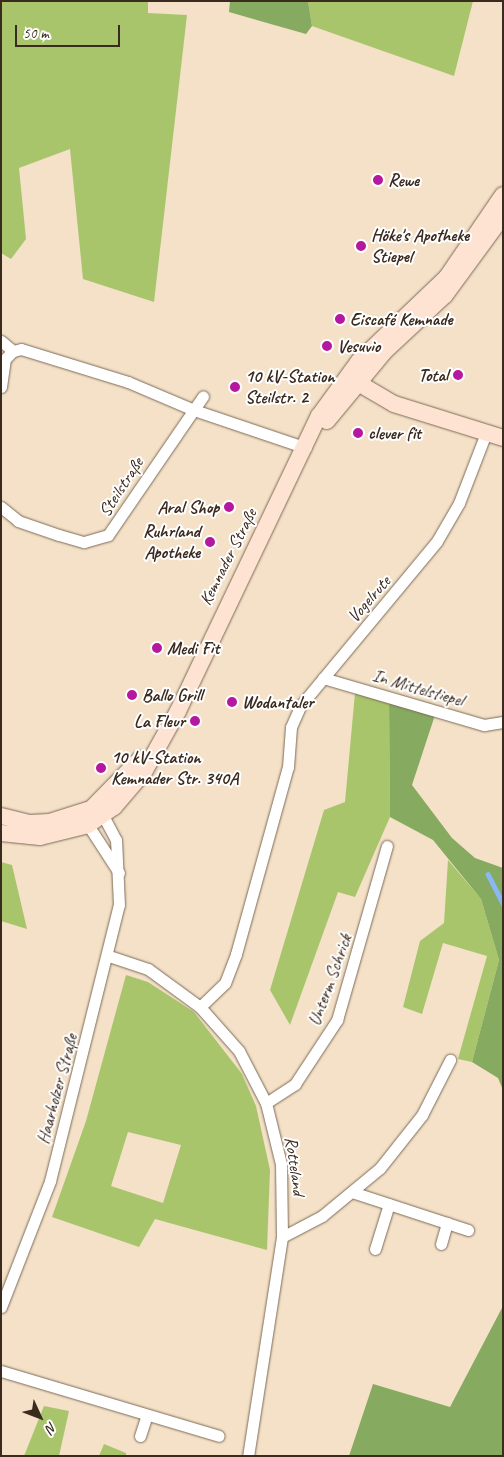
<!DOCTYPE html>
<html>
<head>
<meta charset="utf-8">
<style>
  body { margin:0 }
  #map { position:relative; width:504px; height:1457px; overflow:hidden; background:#f4e1c7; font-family:Caveat,sans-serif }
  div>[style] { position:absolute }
  .green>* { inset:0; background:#a8c56c }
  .forest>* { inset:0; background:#86aa60 }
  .stream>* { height:4.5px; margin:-2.25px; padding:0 2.25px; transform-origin:2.25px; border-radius:2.25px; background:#89b8f4 }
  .roads { filter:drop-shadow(0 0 1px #7c6a59) drop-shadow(0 0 1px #7c6a59) }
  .street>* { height:11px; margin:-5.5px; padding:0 5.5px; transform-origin:5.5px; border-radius:5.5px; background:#fff }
  .secondary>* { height:16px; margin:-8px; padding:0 8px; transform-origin:8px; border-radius:8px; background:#fee3d2 }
  .dots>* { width:14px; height:14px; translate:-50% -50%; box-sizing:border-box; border:2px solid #fff; border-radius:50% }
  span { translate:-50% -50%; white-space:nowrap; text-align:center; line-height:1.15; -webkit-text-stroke:4px #fff; paint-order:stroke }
  .poi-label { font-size:18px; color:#3b2a1e; font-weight:700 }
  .left { translate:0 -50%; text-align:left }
  .right { translate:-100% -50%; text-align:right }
  .street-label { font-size:18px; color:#3b2a1e }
  .frame { position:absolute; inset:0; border:2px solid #3b2a1e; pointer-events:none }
  .north { position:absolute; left:15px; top:1392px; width:50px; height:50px; -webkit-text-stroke:4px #fff; paint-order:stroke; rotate:133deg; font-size:14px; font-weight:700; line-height:20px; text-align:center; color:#3b2a1e }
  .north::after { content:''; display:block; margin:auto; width:18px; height:22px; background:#3b2a1e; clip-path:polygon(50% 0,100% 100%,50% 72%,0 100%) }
  .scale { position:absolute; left:15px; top:25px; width:105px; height:22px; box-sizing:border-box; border:2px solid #3b2a1e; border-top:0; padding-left:6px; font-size:15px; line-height:18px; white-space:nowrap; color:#3b2a1e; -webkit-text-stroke:4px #fff; paint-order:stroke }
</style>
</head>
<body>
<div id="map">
  <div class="green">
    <div style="clip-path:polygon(1px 1px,148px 1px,148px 13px,187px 15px,154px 302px,83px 279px,70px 149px,19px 168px,26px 239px,11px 259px,1px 253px)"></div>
    <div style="clip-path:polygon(308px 1px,473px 1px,454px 76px,312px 26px)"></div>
    <div style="clip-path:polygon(355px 693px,389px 700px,390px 817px,355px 897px,338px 892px,290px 1025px,270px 990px,324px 810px,345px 802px)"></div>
    <div style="clip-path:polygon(448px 860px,481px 899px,499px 960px,472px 1062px,458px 1059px,487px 956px,443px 943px,422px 1014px,403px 1007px,420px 941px,444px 923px)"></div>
    <div style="clip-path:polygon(1px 862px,12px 865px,27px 929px,1px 921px)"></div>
    <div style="clip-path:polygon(evenodd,126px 975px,148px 982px,194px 1012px,242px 1074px,256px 1106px,270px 1170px,267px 1250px,155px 1219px,139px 1247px,52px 1217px,86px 1121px,126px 975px,128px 1132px,181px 1145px,163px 1203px,111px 1186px,128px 1132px)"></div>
    <div style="clip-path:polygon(44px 1406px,69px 1411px,59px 1456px,24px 1456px)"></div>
    <div style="clip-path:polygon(104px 1444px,126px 1453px,126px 1456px,99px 1456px)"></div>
  </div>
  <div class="forest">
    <div style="clip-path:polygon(230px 1px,308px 1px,312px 26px,306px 34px,229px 12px)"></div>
    <div style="clip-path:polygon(389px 700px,435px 715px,412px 785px,452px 838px,475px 858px,503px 868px,503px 1090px,498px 1078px,472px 1062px,499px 960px,481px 899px,433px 840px,390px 817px)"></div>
    <div style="clip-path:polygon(503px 1306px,503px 1456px,349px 1456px,373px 1384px,450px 1407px)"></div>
  </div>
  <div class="stream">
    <div style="left:488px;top:874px;width:33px;rotate:63deg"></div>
  </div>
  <div class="roads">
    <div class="street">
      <div style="left:1px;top:341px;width:16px;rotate:40deg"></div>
      <div style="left:13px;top:351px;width:8px;rotate:-14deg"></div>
      <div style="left:21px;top:349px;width:112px;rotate:17.1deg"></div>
      <div style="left:128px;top:382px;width:72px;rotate:23deg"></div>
      <div style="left:194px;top:410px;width:118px;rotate:18.7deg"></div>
      <div style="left:1px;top:387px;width:28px;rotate:-82deg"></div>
      <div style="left:5px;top:359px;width:11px;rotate:-45deg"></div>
      <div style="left:1px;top:507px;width:22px;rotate:39deg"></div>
      <div style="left:18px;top:521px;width:43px;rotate:18.9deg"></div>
      <div style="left:59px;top:535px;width:26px;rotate:16deg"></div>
      <div style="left:84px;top:542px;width:25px;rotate:-16deg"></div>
      <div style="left:108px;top:535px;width:168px;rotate:-55.6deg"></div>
      <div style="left:323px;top:678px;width:168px;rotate:16.3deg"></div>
      <div style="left:484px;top:725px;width:19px;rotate:-9deg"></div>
      <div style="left:89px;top:819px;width:6px;rotate:99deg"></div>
      <div style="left:88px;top:825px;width:57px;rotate:57.1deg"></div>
      <div style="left:109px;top:956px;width:41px;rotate:18.4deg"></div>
      <div style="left:148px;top:969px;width:64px;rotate:36.2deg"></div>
      <div style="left:200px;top:1007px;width:59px;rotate:48.4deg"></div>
      <div style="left:239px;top:1051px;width:59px;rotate:62.6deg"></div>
      <div style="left:266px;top:1103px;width:63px;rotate:76.2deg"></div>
      <div style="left:281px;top:1164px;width:73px;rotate:89.2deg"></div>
      <div style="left:282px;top:1237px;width:222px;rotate:98.8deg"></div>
      <div style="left:200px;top:1007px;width:35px;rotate:-44deg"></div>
      <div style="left:225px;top:983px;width:31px;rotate:-69deg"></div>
      <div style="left:236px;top:954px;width:194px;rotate:-74.5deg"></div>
      <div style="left:288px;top:767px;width:40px;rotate:-85.7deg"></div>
      <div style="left:291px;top:727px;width:24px;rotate:-66deg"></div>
      <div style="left:301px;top:705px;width:213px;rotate:-50.3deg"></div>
      <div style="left:437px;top:541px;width:44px;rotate:-59.9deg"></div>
      <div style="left:459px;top:503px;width:75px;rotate:-68.9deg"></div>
      <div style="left:266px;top:1103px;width:35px;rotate:-33deg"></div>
      <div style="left:295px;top:1084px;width:77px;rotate:-56.7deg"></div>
      <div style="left:337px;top:1020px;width:181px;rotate:-74deg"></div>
      <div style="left:355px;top:1193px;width:119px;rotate:18.1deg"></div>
      <div style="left:282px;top:1237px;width:45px;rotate:-27.7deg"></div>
      <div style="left:322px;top:1216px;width:75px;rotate:-39.6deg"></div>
      <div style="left:380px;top:1168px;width:68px;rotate:-51.6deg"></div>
      <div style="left:422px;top:1115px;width:62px;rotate:-63deg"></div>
      <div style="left:441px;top:1244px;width:22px;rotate:-74deg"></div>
      <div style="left:375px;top:1249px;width:47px;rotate:-72.7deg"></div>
      <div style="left:1px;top:1307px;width:135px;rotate:-68.7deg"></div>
      <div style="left:50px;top:1181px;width:284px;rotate:-76deg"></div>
      <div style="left:119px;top:905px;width:65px;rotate:-92.6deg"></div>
      <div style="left:116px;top:840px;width:27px;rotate:-118deg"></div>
      <div style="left:103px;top:816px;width:7px;rotate:-146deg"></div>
      <div style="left:1px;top:1371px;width:227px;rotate:16.6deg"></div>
      <div style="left:140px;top:1436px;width:22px;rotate:-72deg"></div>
    </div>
    <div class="secondary">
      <div style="left:348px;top:377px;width:53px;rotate:30.4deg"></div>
      <div style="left:394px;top:404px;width:114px;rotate:17.3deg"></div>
      <div style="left:327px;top:421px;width:89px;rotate:-50.4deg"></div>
      <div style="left:384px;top:352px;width:83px;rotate:-43.1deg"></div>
      <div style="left:445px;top:295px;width:98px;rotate:-53.7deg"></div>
      <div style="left:1px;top:816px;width:30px;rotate:14deg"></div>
      <div style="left:30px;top:823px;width:20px;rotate:-3deg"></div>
      <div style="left:50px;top:822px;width:43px;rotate:-17.6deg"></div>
      <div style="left:91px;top:809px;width:70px;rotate:-45.6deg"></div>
      <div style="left:1px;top:833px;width:39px;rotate:6deg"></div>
      <div style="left:40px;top:837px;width:49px;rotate:-14deg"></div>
      <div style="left:88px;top:825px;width:32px;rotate:-35deg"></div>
      <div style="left:114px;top:807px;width:46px;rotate:-49.4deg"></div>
      <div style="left:144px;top:772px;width:70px;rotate:-60.9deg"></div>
      <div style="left:178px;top:711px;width:327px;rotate:-64.5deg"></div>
      <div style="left:319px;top:416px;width:68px;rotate:-54deg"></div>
      <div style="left:359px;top:361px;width:122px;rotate:-43.7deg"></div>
      <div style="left:447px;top:277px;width:99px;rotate:-55.7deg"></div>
    </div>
  </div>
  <div class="dots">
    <div style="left:378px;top:180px;background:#b5179e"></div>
    <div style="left:361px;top:246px;background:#b5179e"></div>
    <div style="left:340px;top:319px;background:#b5179e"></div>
    <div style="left:327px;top:346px;background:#b5179e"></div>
    <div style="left:458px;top:375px;background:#b5179e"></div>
    <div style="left:235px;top:387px;background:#b5179e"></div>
    <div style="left:358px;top:433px;background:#b5179e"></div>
    <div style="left:229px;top:507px;background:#b5179e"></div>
    <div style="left:210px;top:542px;background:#b5179e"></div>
    <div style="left:157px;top:648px;background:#b5179e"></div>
    <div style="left:132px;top:695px;background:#b5179e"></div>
    <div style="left:232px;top:702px;background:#b5179e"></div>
    <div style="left:195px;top:721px;background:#b5179e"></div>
    <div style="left:101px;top:768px;background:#b5179e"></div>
  </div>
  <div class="poi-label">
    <span class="left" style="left:388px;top:180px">Rewe</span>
    <span class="left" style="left:371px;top:246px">Höke's Apotheke<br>Stiepel</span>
    <span class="left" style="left:350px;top:319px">Eiscafé Kemnade</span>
    <span class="left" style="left:337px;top:346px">Vesuvio</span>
    <span class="right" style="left:448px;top:375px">Total</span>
    <span class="left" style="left:245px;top:387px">10 kV-Station<br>Steilstr. 2</span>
    <span class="left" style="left:368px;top:433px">clever fit</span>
    <span class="right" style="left:219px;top:507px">Aral Shop</span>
    <span class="right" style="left:200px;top:542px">Ruhrland<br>Apotheke</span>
    <span class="left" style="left:167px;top:648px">Medi Fit</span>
    <span class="left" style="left:142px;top:695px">Ballo Grill</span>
    <span class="left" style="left:242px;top:702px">Wodantaler</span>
    <span class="right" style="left:185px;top:721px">La Fleur</span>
    <span class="left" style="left:111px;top:768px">10 kV-Station<br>Kemnader Str. 340A</span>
  </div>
  <div class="street-label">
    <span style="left:121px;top:487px;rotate:-57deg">Steilstraße</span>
    <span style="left:228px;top:557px;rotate:-63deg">Kemnader Straße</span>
    <span style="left:369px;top:599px;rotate:-49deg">Vogelrute</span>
    <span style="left:418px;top:688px;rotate:16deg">In Mittelstiepel</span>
    <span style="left:330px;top:980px;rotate:-70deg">Unterm Schrick</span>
    <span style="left:57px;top:1089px;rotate:-75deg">Haarholzer Straße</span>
    <span style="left:295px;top:1166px;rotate:82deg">Rotteland</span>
  </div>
  <div class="frame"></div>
  <div class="north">N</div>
  <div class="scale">50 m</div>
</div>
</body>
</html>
